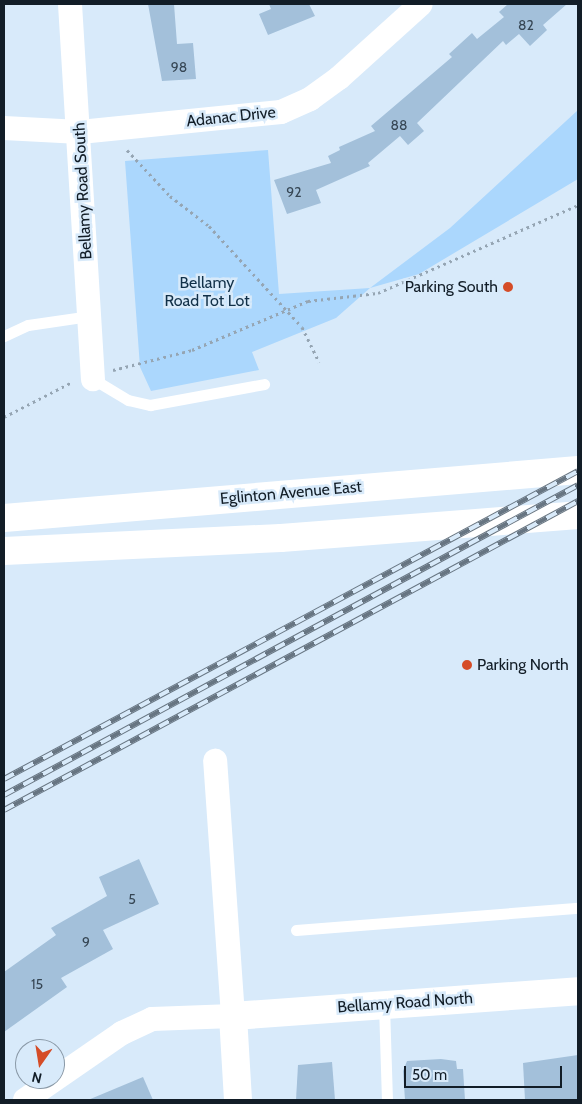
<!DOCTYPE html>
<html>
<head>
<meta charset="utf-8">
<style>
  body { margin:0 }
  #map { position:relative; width:582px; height:1104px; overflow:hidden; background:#d8eafa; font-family:Cabin,sans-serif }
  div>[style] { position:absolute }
  .green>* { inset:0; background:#abd7fd }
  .building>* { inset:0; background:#a3c0da }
  .path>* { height:3px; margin-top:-1.5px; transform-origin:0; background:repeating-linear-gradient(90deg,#95a5b3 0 2.5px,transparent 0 6.5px) }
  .lane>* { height:11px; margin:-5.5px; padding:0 5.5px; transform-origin:5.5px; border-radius:5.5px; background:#fff }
  .street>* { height:24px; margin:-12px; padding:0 12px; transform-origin:12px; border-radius:12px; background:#fff }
  .secondary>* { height:28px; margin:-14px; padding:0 14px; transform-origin:14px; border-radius:14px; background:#fff }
  .primary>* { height:28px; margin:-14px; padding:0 14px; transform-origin:14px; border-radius:14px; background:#fff }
  .rail>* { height:5.5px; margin-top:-2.75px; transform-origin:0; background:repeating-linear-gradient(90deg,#d8eafa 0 11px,#677582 0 22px); box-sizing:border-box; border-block:1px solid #677582 }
  .dots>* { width:14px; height:14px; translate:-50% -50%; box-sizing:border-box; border:2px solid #d8eafa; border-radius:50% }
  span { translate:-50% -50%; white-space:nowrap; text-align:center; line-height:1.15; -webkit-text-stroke:5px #d8eafa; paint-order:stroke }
  .number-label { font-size:14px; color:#364654 }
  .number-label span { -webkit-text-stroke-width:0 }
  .street-label { font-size:16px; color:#121d27 }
  .park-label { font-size:16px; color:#113048 }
  .poi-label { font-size:16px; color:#121d27 }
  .right { translate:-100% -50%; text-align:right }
  .left { translate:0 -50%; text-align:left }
  .frame { position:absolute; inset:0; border:5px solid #121d27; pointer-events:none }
  .north { position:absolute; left:15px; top:1039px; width:50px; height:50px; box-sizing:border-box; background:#d8eafa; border:1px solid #8998a6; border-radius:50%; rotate:193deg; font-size:14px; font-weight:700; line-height:20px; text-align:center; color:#121d27 }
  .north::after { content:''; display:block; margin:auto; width:18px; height:22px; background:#d54c27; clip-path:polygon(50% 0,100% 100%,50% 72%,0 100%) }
  .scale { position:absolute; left:404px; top:1066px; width:158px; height:22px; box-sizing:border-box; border:2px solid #121d27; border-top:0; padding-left:6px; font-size:15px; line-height:18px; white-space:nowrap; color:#121d27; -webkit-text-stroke:4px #d8eafa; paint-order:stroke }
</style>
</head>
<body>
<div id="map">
  <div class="green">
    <div style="clip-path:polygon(578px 110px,578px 179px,419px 274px,370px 288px,336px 318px,252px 352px,259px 370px,151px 391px,140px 367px,125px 161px,268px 150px,279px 294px,370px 288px,450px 228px)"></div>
  </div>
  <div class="building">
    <div style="clip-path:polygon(148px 4px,174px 4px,177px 44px,193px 43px,196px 79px,162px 81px)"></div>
    <div style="clip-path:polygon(269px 4px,309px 4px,315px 16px,268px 35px,259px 14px,271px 9px)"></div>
    <div style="clip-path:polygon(508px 4px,567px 4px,543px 25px,547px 30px,530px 46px,519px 34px,506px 45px,503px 41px,417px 123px,424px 131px,408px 145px,400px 136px,368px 163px,370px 166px,316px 190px,321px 203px,287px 214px,274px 180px,331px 163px,328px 156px,340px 150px,339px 147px,375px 131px,371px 126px,452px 57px,449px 54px,472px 33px,477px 39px,504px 17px,499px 12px)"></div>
    <div style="clip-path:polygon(139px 859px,159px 904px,103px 930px,113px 949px,61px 978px,67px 987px,4px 1032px,4px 972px,56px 935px,51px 928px,107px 896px,99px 877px)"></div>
    <div style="clip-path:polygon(578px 1055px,578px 1100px,525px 1100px,523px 1063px)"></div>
    <div style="clip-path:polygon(441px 1059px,456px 1061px,457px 1069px,463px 1069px,465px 1100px,405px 1100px,403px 1071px,407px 1061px)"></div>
    <div style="clip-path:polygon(332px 1062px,335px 1100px,296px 1100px,298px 1065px)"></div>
    <div style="clip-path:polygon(143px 1077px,153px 1100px,88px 1100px)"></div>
  </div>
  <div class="path">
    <div style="left:127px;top:150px;width:63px;rotate:46.9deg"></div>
    <div style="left:170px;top:196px;width:49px;rotate:37.6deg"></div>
    <div style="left:209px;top:226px;width:137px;rotate:47.4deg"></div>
    <div style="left:302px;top:327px;width:39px;rotate:64deg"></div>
    <div style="left:113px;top:370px;width:81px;rotate:-14.2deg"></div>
    <div style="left:192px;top:350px;width:126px;rotate:-22.9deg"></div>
    <div style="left:308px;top:301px;width:70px;rotate:-6.5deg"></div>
    <div style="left:378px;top:293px;width:219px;rotate:-23.7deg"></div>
    <div style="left:4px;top:417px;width:76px;rotate:-27.2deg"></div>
  </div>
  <div class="lane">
    <div style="left:4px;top:336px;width:26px;rotate:-25deg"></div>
    <div style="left:28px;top:325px;width:63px;rotate:-8.3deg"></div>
    <div style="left:93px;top:379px;width:41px;rotate:31deg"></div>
    <div style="left:128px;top:400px;width:23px;rotate:13deg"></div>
    <div style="left:150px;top:405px;width:116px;rotate:-10.4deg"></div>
    <div style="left:296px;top:930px;width:283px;rotate:-4.5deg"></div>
    <div style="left:384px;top:1005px;width:95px;rotate:88.2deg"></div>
  </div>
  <div class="street">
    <div style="left:70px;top:4px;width:376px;rotate:86.5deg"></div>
    <div style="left:4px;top:128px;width:76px;rotate:3deg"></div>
    <div style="left:80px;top:132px;width:202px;rotate:-5.7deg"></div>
    <div style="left:281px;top:112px;width:32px;rotate:-24deg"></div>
    <div style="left:310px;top:99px;width:36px;rotate:-36deg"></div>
    <div style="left:339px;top:78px;width:110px;rotate:-42.1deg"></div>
    <div style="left:25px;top:1100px;width:118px;rotate:-34.6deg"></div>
    <div style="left:122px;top:1033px;width:33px;rotate:-25deg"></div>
    <div style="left:152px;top:1019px;width:81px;rotate:-2.1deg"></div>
    <div style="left:233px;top:1016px;width:256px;rotate:-94deg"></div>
  </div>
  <div class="secondary">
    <div style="left:238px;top:1100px;width:84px;rotate:-93.4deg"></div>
    <div style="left:233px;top:1016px;width:346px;rotate:-4.1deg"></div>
  </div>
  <div class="primary">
    <div style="left:4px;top:518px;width:576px;rotate:-4.78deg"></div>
    <div style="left:4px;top:551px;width:277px;rotate:-2.7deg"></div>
    <div style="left:281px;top:538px;width:298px;rotate:-4.4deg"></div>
  </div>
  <div class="rail">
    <div style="left:4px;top:779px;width:651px;rotate:-28.22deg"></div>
    <div style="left:4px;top:795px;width:652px;rotate:-28.37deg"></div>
    <div style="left:4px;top:810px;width:652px;rotate:-28.29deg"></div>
  </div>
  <div class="dots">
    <div style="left:508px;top:287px;background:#d54c27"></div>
    <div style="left:467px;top:665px;background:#d54c27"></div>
  </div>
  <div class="number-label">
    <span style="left:526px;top:25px">82</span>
    <span style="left:179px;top:67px">98</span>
    <span style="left:399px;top:125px">88</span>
    <span style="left:294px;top:192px">92</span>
    <span style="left:132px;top:899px">5</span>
    <span style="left:86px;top:942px">9</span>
    <span style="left:37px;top:984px">15</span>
  </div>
  <div class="street-label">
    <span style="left:231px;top:117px;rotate:-6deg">Adanac Drive</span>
    <span style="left:83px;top:191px;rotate:-93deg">Bellamy Road South</span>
    <span style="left:291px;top:493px;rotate:-5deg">Eglinton Avenue East</span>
    <span style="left:405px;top:1003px;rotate:-4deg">Bellamy Road North</span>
  </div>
  <div class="park-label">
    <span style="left:207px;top:292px">Bellamy<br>Road Tot Lot</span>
  </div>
  <div class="poi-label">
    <span class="right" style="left:498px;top:287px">Parking South</span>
    <span class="left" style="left:477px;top:665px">Parking North</span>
  </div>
  <div class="frame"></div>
  <div class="north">N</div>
  <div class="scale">50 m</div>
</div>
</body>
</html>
